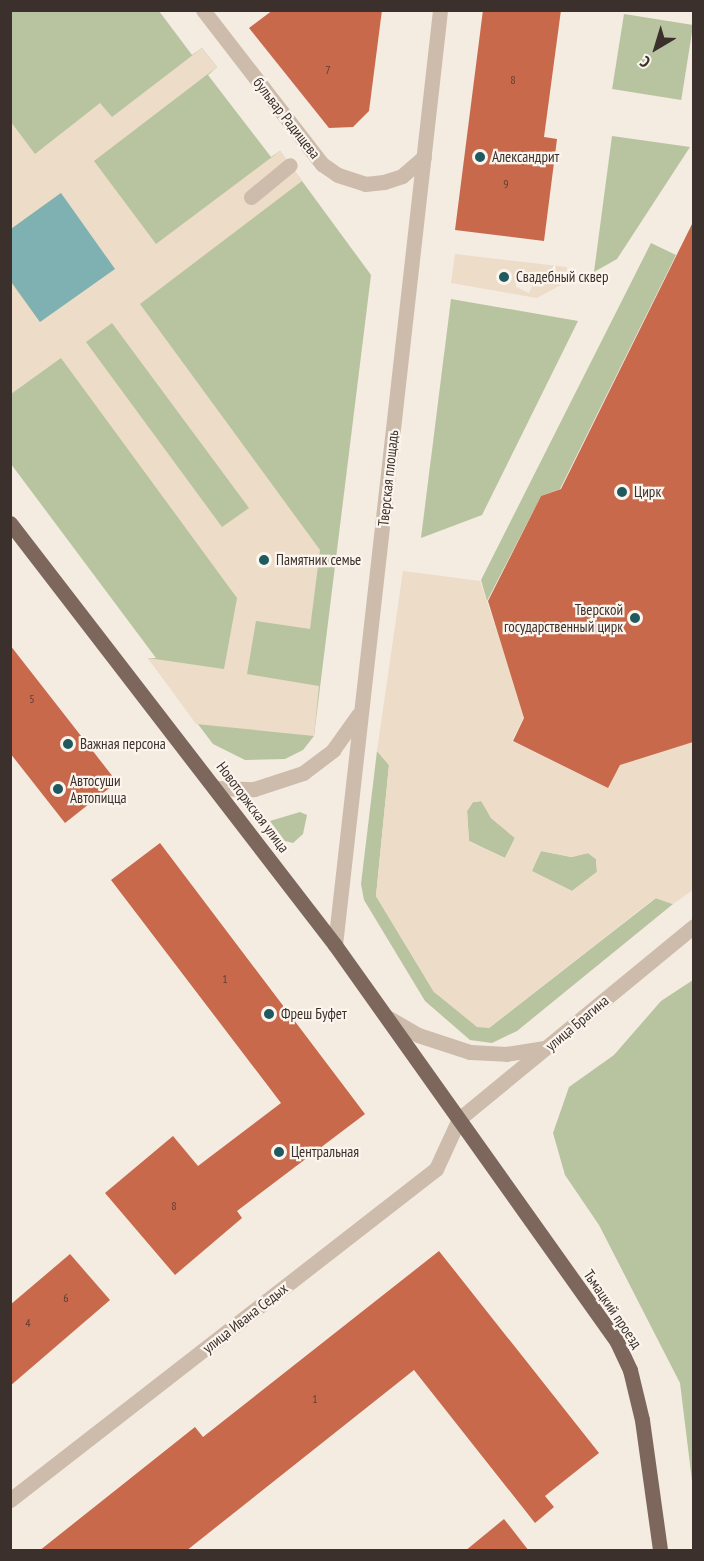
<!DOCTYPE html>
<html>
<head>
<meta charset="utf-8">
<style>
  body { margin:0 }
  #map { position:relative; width:704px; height:1561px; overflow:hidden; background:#f4ebe1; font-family:"PT Sans Narrow",sans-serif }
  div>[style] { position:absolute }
  .green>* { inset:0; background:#b8c4a0; transform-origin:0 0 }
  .plaza>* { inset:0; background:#ecdcc8 }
  .water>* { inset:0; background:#7fb0b2 }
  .building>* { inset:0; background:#c8694b }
  .minor>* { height:15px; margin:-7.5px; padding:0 7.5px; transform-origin:7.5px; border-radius:7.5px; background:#cdbbac }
  .major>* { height:15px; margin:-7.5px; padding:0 7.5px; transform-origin:7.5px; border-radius:7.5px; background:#7d675c }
  .dots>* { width:16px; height:16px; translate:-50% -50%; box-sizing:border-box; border:3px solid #fbf5ee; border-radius:50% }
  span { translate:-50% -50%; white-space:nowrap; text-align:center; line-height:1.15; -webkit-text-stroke:4.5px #fbf5ee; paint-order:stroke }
  .number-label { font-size:12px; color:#5e3e33 }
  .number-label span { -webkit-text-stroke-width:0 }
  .street-label { font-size:15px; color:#3b302b }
  .poi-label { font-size:15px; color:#3b302b }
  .left { translate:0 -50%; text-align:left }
  .right { translate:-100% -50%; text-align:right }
  .frame { position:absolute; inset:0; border:12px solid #3b302b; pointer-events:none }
  .north { position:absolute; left:626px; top:18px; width:60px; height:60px; -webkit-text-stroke:4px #fbf5ee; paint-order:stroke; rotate:218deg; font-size:16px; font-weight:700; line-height:24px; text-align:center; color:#3b302b }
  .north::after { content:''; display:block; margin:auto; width:21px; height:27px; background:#3b302b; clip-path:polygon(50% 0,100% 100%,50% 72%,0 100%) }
</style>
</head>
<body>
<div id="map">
  <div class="green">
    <div style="clip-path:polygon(10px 11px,159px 11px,192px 55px,202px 48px,217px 67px,208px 75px,271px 157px,280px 151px,371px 275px,314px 736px,303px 750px,285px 759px,245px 760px,213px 744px,148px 658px,156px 658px,11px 464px)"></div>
    <div style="left:624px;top:14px;width:70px;height:76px;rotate:9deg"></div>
    <div style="clip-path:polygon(612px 136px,690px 147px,617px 259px,594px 272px)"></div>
    <div style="clip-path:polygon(651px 243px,676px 255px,560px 489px,541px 496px,487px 601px,481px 580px)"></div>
    <div style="clip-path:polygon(451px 299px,578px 321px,482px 515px,421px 538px)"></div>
    <div style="clip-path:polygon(377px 751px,389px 765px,376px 896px,434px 992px,489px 1028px,656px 898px,673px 904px,517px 1031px,492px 1043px,470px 1040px,425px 1001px,364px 900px,361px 884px)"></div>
    <div style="clip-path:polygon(482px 801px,491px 818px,515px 838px,505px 858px,469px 841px,467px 811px,473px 802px)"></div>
    <div style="clip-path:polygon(300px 812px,307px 815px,303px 834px,293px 843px,285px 841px,270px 821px)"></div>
    <div style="clip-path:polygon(541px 851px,571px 857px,588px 853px,596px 859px,597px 872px,572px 891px,531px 871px)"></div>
    <div style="clip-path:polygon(693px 980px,693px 1489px,680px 1383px,599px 1225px,565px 1175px,553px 1133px,569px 1087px,614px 1055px,661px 1001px)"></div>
  </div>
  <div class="plaza">
    <div style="clip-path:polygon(evenodd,202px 48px,217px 67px,94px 161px,156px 244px,280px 151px,302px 181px,140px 304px,320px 550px,310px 629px,256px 621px,247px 674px,319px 686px,314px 736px,196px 724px,148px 658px,224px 669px,237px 598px,61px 358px,11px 394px,10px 281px,40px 322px,61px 193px,11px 229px,11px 122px,35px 154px,100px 103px,112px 117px,202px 48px,112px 323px,249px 508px,222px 527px,86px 342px,112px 323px)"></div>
    <div style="clip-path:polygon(evenodd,455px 254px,567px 267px,566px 282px,537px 298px,451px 283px,455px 254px,522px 272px,535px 279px,529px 293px,516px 287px,515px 280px,522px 272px)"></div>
    <div style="clip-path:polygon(evenodd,403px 571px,480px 581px,525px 714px,512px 741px,608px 788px,621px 762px,693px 742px,693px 890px,673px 904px,655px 898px,489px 1028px,477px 1027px,434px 992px,376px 896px,389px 765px,377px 751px,403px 571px,481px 801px,491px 818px,515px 838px,505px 858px,469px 842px,467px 811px,473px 802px,481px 801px,403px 571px,541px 851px,572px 857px,588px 853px,596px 859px,597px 872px,572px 891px,532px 871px,541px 851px)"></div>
  </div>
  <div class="water">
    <div style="clip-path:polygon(61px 193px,115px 269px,40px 322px,11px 281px,11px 229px)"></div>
  </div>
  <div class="building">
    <div style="clip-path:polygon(273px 10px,382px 10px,369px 111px,353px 127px,329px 128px,249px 28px)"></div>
    <div style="clip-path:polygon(483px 10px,561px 10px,544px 137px,557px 139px,544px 241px,455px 230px)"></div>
    <div style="clip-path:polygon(693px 222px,693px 742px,620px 765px,608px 788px,513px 741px,524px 718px,488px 601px,541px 496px,561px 489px)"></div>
    <div style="clip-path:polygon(10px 645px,117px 782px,65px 823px,10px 753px)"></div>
    <div style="clip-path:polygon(160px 843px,365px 1114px,237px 1211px,242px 1218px,175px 1275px,105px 1193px,173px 1136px,198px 1166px,281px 1103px,111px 880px)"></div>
    <div style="clip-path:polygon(439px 1251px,599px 1453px,545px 1496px,554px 1507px,535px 1523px,414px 1370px,186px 1551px,39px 1551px,195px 1427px,203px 1437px)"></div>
    <div style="clip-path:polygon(70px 1254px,110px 1300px,10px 1386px,10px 1305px)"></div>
    <div style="clip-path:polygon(504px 1519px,529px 1551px,465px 1551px)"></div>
  </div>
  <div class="minor">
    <div style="left:203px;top:10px;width:195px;rotate:52.3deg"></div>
    <div style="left:322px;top:164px;width:19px;rotate:35deg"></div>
    <div style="left:338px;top:175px;width:28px;rotate:18deg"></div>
    <div style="left:365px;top:184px;width:19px;rotate:-6deg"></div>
    <div style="left:384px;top:182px;width:19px;rotate:-18deg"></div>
    <div style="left:402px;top:176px;width:29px;rotate:-41deg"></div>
    <div style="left:251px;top:197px;width:50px;rotate:-39.4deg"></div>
    <div style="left:216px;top:788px;width:38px;rotate:2deg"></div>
    <div style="left:254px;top:789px;width:52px;rotate:-18.1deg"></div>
    <div style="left:303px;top:773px;width:38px;rotate:-37deg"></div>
    <div style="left:333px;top:750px;width:43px;rotate:-54.5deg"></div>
    <div style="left:335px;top:945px;width:941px;rotate:-83.59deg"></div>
    <div style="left:387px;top:1017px;width:36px;rotate:30deg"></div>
    <div style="left:418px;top:1035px;width:55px;rotate:18.1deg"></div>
    <div style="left:470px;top:1052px;width:36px;rotate:3deg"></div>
    <div style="left:506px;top:1054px;width:39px;rotate:-9deg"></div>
    <div style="left:10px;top:1500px;width:539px;rotate:-37.85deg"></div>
    <div style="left:436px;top:1169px;width:55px;rotate:-65.3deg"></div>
    <div style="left:459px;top:1119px;width:304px;rotate:-39.4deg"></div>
  </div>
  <div class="major">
    <div style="left:10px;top:523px;width:533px;rotate:52.4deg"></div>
    <div style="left:335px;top:945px;width:487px;rotate:54.6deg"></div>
    <div style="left:617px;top:1342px;width:31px;rotate:65deg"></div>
    <div style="left:630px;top:1370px;width:51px;rotate:76.5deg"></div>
    <div style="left:642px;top:1420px;width:131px;rotate:82.1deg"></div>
  </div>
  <div class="dots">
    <div style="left:480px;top:157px;background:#1f5a5e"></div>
    <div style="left:504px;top:277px;background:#1f5a5e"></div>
    <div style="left:622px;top:492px;background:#1f5a5e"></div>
    <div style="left:264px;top:560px;background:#1f5a5e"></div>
    <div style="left:635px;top:618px;background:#1f5a5e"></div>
    <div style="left:68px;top:744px;background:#1f5a5e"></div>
    <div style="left:58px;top:789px;background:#1f5a5e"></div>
    <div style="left:269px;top:1014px;background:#1f5a5e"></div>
    <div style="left:279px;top:1152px;background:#1f5a5e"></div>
  </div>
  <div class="number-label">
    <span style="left:328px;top:70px">7</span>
    <span style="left:513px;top:80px">8</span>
    <span style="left:506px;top:184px">9</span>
    <span style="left:32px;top:699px">5</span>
    <span style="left:225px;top:979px">1</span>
    <span style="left:174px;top:1206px">8</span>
    <span style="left:66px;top:1298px">6</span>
    <span style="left:28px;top:1323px">4</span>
    <span style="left:315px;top:1399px">1</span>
  </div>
  <div class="street-label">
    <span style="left:287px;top:118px;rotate:52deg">бульвар Радищева</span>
    <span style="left:388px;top:478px;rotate:-84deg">Тверская площадь</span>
    <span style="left:253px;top:807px;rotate:53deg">Новоторжская улица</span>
    <span style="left:577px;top:1023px;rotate:-40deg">улица Брагина</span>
    <span style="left:613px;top:1309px;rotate:56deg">Тьмацкий проезд</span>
    <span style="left:245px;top:1318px;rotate:-38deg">улица Ивана Седых</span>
  </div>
  <div class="poi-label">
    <span class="left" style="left:492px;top:157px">Александрит</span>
    <span class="left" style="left:516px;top:277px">Свадебный сквер</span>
    <span class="left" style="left:634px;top:492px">Цирк</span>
    <span class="left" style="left:276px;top:560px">Памятник семье</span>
    <span class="right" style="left:623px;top:618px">Тверской<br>государственный цирк</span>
    <span class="left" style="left:80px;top:744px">Важная персона</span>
    <span class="left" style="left:70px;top:789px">Автосуши<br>Автопицца</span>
    <span class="left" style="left:281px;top:1014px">Фреш Буфет</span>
    <span class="left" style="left:291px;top:1152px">Центральная</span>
  </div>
  <div class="frame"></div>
  <div class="north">С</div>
</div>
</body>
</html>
